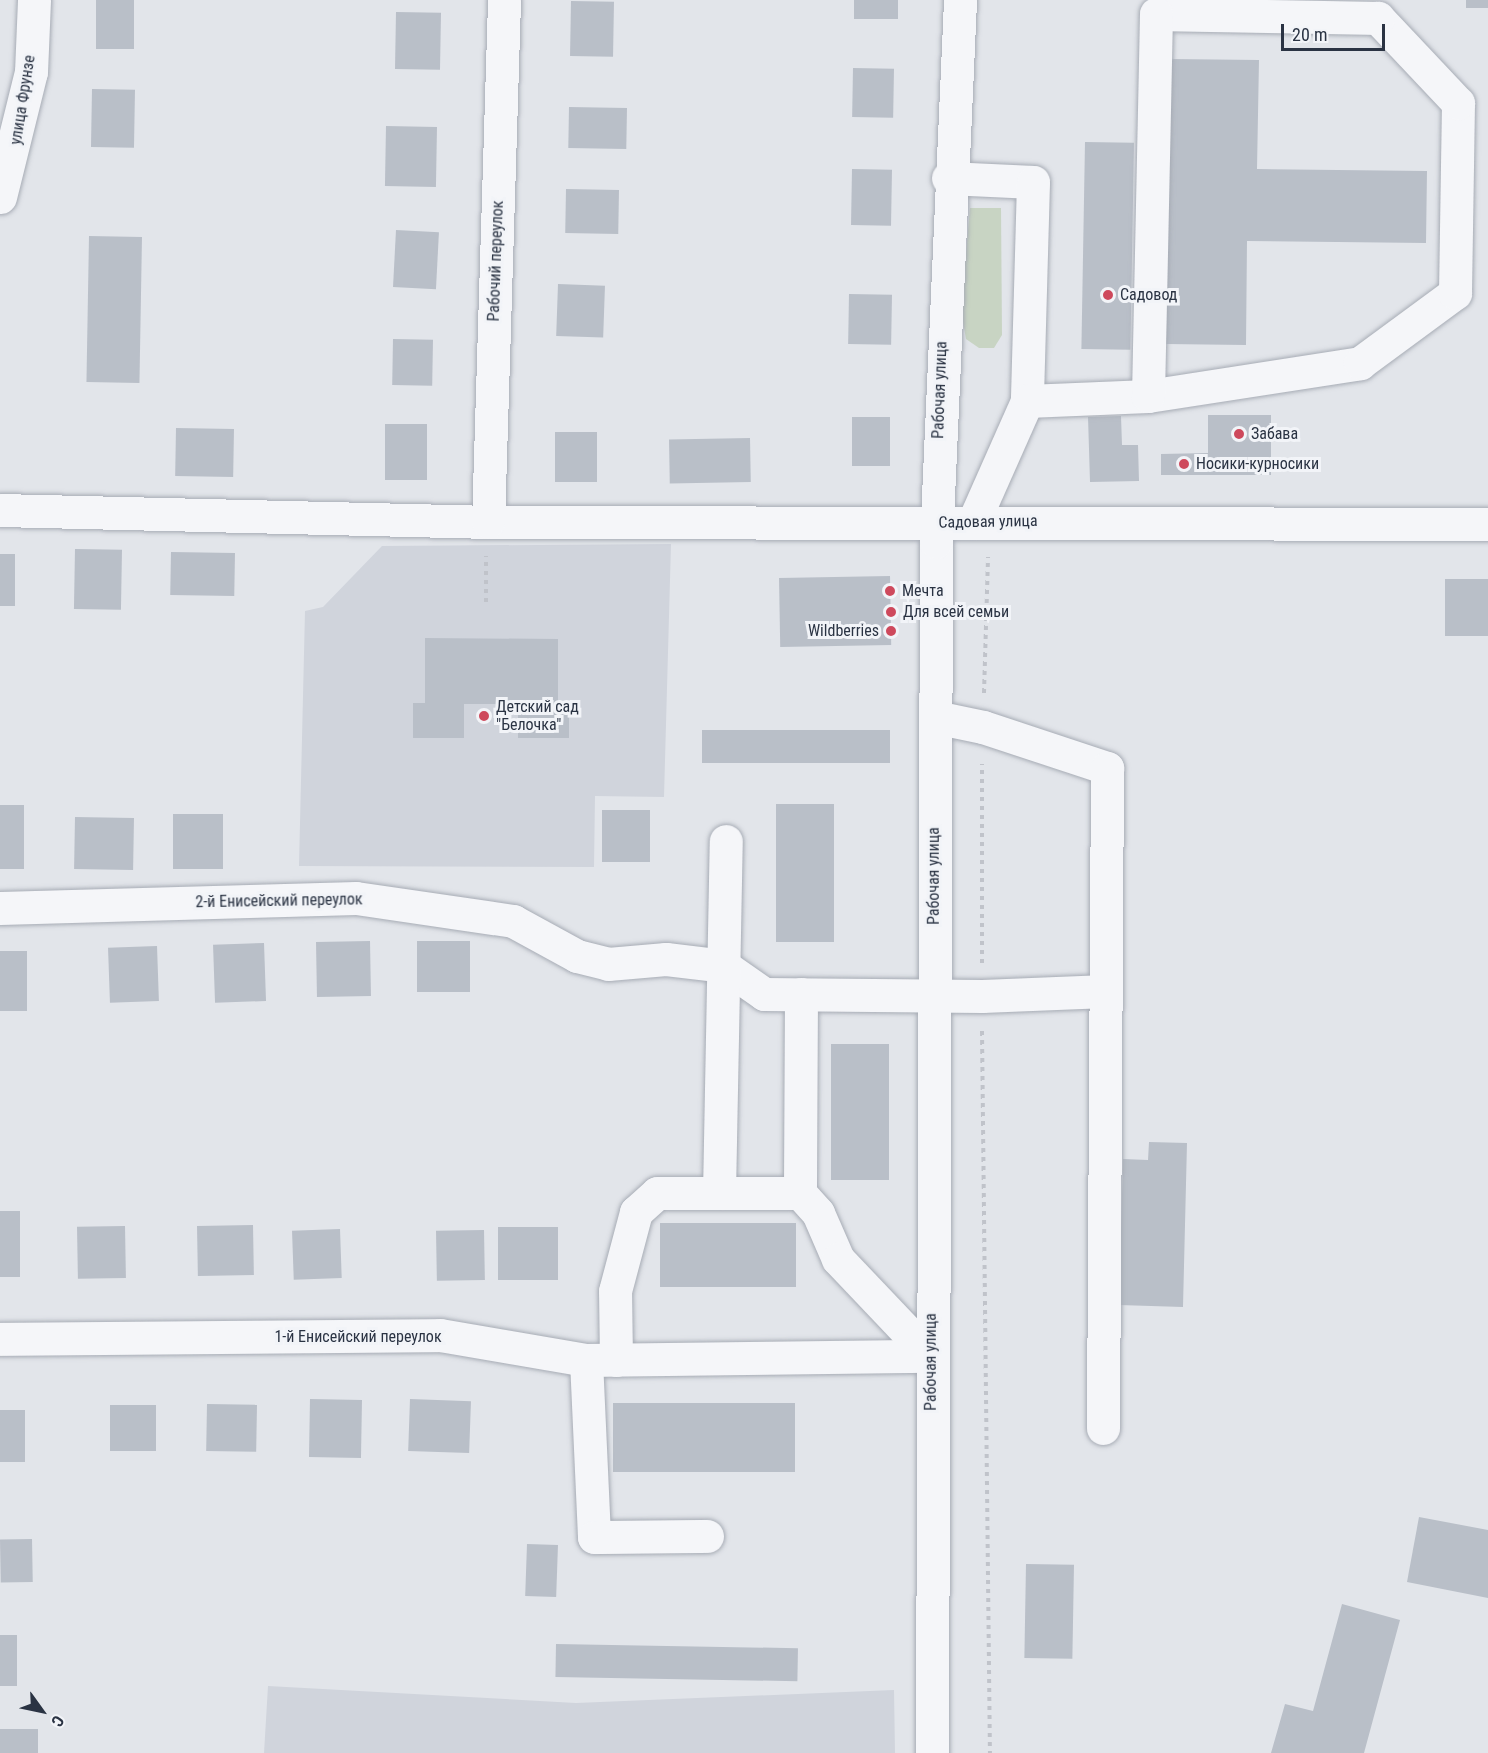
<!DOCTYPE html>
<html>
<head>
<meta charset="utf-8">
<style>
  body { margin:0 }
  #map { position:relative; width:1488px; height:1753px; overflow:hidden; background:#e2e5ea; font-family:"Roboto Condensed",sans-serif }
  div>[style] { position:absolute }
  .built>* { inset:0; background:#d0d4dc }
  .green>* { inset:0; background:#c8d4c3 }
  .building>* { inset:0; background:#b9bfc8; transform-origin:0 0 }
  .path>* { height:4px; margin-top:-2px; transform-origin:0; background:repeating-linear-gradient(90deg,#c0c3ca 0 4.5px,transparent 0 9px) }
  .roads { filter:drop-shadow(0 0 2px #a7acb5) drop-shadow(0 0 2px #a7acb5) }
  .minor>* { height:33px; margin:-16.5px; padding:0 16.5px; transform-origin:16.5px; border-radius:16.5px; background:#f5f6f9 }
  .dots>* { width:16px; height:16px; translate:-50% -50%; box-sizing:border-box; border:3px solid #f2f4f8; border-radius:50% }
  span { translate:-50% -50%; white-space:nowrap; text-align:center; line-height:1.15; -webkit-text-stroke:6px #f2f4f8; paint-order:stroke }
  .street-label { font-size:16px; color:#2a3343 }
  .poi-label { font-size:16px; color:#2a3343 }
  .left { translate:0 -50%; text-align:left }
  .right { translate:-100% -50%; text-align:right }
  .north { position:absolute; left:12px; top:1681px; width:60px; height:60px; -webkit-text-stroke:4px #f2f4f8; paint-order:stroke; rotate:123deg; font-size:16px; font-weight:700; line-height:24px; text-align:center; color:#2a3343 }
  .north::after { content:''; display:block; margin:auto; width:21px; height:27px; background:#2a3343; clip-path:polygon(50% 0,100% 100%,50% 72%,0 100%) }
  .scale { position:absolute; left:1281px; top:24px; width:104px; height:27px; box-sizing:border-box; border:3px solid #2a3343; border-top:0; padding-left:8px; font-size:18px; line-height:21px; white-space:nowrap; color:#2a3343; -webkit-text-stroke:4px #f2f4f8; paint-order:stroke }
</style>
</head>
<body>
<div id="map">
  <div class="built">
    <div style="clip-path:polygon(671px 544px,664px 797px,595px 796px,594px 867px,299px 866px,305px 611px,323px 607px,382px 546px)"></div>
    <div style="clip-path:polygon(268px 1686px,576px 1703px,894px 1690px,895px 1753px,264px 1753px)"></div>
  </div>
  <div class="green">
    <div style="clip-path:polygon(970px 208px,1001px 208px,1002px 335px,994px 348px,979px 348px,966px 339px,961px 310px)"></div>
  </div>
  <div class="building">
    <div style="left:96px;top:0;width:38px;height:49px"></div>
    <div style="left:854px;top:0;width:44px;height:19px"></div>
    <div style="left:1466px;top:0;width:22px;height:8px"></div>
    <div style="left:571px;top:1px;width:43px;height:55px;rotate:1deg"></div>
    <div style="left:396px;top:12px;width:45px;height:57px;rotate:1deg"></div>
    <div style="clip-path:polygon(1170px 59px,1259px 60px,1257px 169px,1427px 171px,1426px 243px,1247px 241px,1246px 345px,1166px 344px)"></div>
    <div style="left:853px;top:68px;width:41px;height:49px;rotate:1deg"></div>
    <div style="left:92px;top:89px;width:43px;height:58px;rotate:1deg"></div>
    <div style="left:569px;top:107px;width:58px;height:41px;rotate:1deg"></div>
    <div style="left:386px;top:126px;width:51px;height:60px;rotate:1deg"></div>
    <div style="left:1085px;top:142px;width:49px;height:207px;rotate:1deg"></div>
    <div style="left:852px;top:169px;width:40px;height:56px;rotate:1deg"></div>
    <div style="left:566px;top:189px;width:53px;height:44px;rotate:1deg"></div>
    <div style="left:396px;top:230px;width:43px;height:57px;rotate:3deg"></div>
    <div style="left:89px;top:236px;width:53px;height:146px;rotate:1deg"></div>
    <div style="left:558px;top:284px;width:47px;height:52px;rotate:2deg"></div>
    <div style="left:849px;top:294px;width:43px;height:50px;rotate:1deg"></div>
    <div style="left:393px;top:339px;width:40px;height:46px;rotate:1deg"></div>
    <div style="clip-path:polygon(1208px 415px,1271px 415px,1271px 475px,1161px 475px,1161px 454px,1208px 453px)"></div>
    <div style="clip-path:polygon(1121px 416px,1122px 445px,1138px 445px,1139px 481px,1090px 482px,1088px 417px)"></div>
    <div style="left:852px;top:417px;width:38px;height:49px"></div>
    <div style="left:385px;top:424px;width:42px;height:56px"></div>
    <div style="left:176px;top:428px;width:58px;height:48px;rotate:1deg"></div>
    <div style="left:555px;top:432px;width:42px;height:50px"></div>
    <div style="left:750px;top:438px;width:44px;height:81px;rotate:89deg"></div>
    <div style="left:75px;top:549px;width:47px;height:60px;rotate:1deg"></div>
    <div style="left:171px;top:552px;width:64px;height:43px;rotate:1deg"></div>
    <div style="left:0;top:554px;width:15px;height:52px"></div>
    <div style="left:890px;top:576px;width:69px;height:111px;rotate:89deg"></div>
    <div style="left:1445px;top:579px;width:43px;height:57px"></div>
    <div style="clip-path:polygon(425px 638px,558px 639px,558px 702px,569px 702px,569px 738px,518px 738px,518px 704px,464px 704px,464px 738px,413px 738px,413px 703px,425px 703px)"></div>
    <div style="left:890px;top:730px;width:33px;height:188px;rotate:90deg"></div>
    <div style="left:776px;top:804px;width:58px;height:138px"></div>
    <div style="left:0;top:805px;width:24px;height:64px"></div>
    <div style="left:602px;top:810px;width:48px;height:52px"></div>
    <div style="left:173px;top:814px;width:50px;height:55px"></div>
    <div style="left:75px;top:817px;width:59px;height:52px;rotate:1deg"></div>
    <div style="left:370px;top:941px;width:55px;height:54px;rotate:89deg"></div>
    <div style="left:417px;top:941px;width:53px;height:51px"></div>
    <div style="left:264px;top:943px;width:58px;height:51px;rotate:88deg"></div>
    <div style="left:157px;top:946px;width:55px;height:49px;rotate:88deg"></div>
    <div style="left:0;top:951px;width:27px;height:60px"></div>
    <div style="left:831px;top:1044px;width:58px;height:136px"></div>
    <div style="clip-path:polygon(1149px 1142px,1187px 1143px,1183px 1307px,1119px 1305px,1123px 1159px,1148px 1160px)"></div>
    <div style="left:0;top:1211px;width:20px;height:66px"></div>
    <div style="left:660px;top:1223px;width:136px;height:64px"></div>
    <div style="left:253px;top:1225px;width:50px;height:56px;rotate:89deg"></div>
    <div style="left:125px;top:1226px;width:52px;height:48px;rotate:89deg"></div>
    <div style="left:558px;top:1227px;width:53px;height:60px;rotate:90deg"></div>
    <div style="left:340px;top:1229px;width:49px;height:48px;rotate:88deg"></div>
    <div style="left:484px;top:1230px;width:50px;height:48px;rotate:89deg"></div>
    <div style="left:310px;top:1399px;width:52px;height:58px;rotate:1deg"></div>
    <div style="left:410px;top:1399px;width:61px;height:52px;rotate:2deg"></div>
    <div style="left:613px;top:1403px;width:182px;height:69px"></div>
    <div style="left:207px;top:1404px;width:50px;height:47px;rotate:1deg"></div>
    <div style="left:110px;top:1405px;width:46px;height:46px"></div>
    <div style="left:0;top:1410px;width:25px;height:52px"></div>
    <div style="clip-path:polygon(1419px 1517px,1488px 1530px,1488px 1598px,1407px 1582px)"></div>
    <div style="left:32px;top:1539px;width:43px;height:32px;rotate:89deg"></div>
    <div style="left:527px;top:1544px;width:31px;height:52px;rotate:2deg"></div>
    <div style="left:1026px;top:1564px;width:48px;height:94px;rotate:1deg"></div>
    <div style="clip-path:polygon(1342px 1604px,1400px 1620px,1364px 1753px,1271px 1753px,1285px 1704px,1313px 1711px)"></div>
    <div style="left:0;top:1635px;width:17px;height:51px"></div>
    <div style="left:556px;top:1644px;width:242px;height:33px;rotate:1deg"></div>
    <div style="left:0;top:1729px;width:38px;height:24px"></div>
  </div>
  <div class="path">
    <div style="left:486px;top:602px;width:46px;rotate:-90deg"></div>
    <div style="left:984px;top:693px;width:136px;rotate:-88.3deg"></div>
    <div style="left:982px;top:963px;width:199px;rotate:-90deg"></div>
    <div style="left:982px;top:1031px;width:722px;rotate:89.37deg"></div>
  </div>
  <div class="roads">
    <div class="minor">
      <div style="left:948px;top:178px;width:85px;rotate:2.7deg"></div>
      <div style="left:1033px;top:182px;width:219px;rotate:91.6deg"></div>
      <div style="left:1027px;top:401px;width:133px;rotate:113.9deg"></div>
      <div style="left:0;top:197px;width:129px;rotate:-76.1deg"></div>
      <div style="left:31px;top:72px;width:72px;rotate:-87.6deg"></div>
      <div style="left:1027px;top:401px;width:121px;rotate:-2.4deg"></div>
      <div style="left:1148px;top:396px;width:215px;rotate:-8.8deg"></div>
      <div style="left:1360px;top:363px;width:118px;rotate:-36.4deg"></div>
      <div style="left:1455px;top:293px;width:190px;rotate:-89.1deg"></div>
      <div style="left:1458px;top:103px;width:117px;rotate:-133.3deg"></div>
      <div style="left:1378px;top:18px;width:222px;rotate:-179deg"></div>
      <div style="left:1156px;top:14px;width:382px;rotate:91.2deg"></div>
      <div style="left:0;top:510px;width:488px;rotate:1.4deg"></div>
      <div style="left:488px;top:522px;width:1000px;rotate:0.11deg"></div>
      <div style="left:488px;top:522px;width:522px;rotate:-88.24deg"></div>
      <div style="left:935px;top:717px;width:49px;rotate:11.8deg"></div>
      <div style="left:983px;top:727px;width:131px;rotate:18.3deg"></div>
      <div style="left:1107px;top:768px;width:660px;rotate:90.35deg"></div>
      <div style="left:0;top:908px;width:356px;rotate:-1.6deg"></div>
      <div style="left:356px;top:898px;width:159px;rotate:8.3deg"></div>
      <div style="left:513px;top:921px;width:73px;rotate:28.7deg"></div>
      <div style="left:577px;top:956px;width:32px;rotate:14deg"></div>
      <div style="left:608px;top:964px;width:58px;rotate:-4.9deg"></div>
      <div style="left:666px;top:959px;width:58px;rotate:6.9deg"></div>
      <div style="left:724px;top:966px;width:49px;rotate:35deg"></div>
      <div style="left:764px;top:994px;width:218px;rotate:0.5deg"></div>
      <div style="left:982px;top:996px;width:124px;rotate:-2.3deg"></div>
      <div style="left:801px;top:994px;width:199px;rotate:90.3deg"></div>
      <div style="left:800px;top:1193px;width:27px;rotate:48deg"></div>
      <div style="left:818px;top:1213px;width:50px;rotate:66.5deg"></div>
      <div style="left:838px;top:1259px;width:134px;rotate:46.5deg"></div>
      <div style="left:719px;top:1193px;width:352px;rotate:-88.9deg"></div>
      <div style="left:0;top:1339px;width:440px;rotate:-0.5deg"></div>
      <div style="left:440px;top:1335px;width:148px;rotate:9.7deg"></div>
      <div style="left:586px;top:1360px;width:344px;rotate:-0.7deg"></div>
      <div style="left:586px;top:1360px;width:177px;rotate:87.4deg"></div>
      <div style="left:594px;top:1537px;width:113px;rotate:-0.5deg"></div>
      <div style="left:616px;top:1360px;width:69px;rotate:-90.8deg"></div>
      <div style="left:615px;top:1291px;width:82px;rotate:-75.1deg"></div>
      <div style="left:636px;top:1212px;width:28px;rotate:-42deg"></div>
      <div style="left:657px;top:1193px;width:143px"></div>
      <div style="left:932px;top:1753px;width:1211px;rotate:-89.81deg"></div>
      <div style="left:936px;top:542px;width:543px;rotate:-87.46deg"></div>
    </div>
  </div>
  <div class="dots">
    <div style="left:1108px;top:295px;background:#ce495c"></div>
    <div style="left:1239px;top:434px;background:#ce495c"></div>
    <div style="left:1184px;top:464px;background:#ce495c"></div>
    <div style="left:890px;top:591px;background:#ce495c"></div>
    <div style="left:891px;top:612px;background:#ce495c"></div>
    <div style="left:891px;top:631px;background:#ce495c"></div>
    <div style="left:484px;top:716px;background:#ce495c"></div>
  </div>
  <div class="street-label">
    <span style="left:23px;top:100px;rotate:-81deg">улица Фрунзе</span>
    <span style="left:496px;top:261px;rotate:-88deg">Рабочий переулок</span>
    <span style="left:940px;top:390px;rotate:-88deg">Рабочая улица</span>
    <span style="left:988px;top:522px;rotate:-1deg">Садовая улица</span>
    <span style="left:934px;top:876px;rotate:-90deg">Рабочая улица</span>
    <span style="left:279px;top:901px;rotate:-1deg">2-й Енисейский переулок</span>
    <span style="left:358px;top:1337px">1-й Енисейский переулок</span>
    <span style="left:931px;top:1362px;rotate:-90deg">Рабочая улица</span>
  </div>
  <div class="poi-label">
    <span class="left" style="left:1120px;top:295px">Садовод</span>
    <span class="left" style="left:1251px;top:434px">Забава</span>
    <span class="left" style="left:1196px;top:464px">Носики-курносики</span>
    <span class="left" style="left:902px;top:591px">Мечта</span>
    <span class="left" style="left:903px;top:612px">Для всей семьи</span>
    <span class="right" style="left:879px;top:631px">Wildberries</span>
    <span class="left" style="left:496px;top:716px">Детский сад<br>"Белочка"</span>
  </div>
  <div class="north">С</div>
  <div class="scale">20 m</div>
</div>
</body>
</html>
